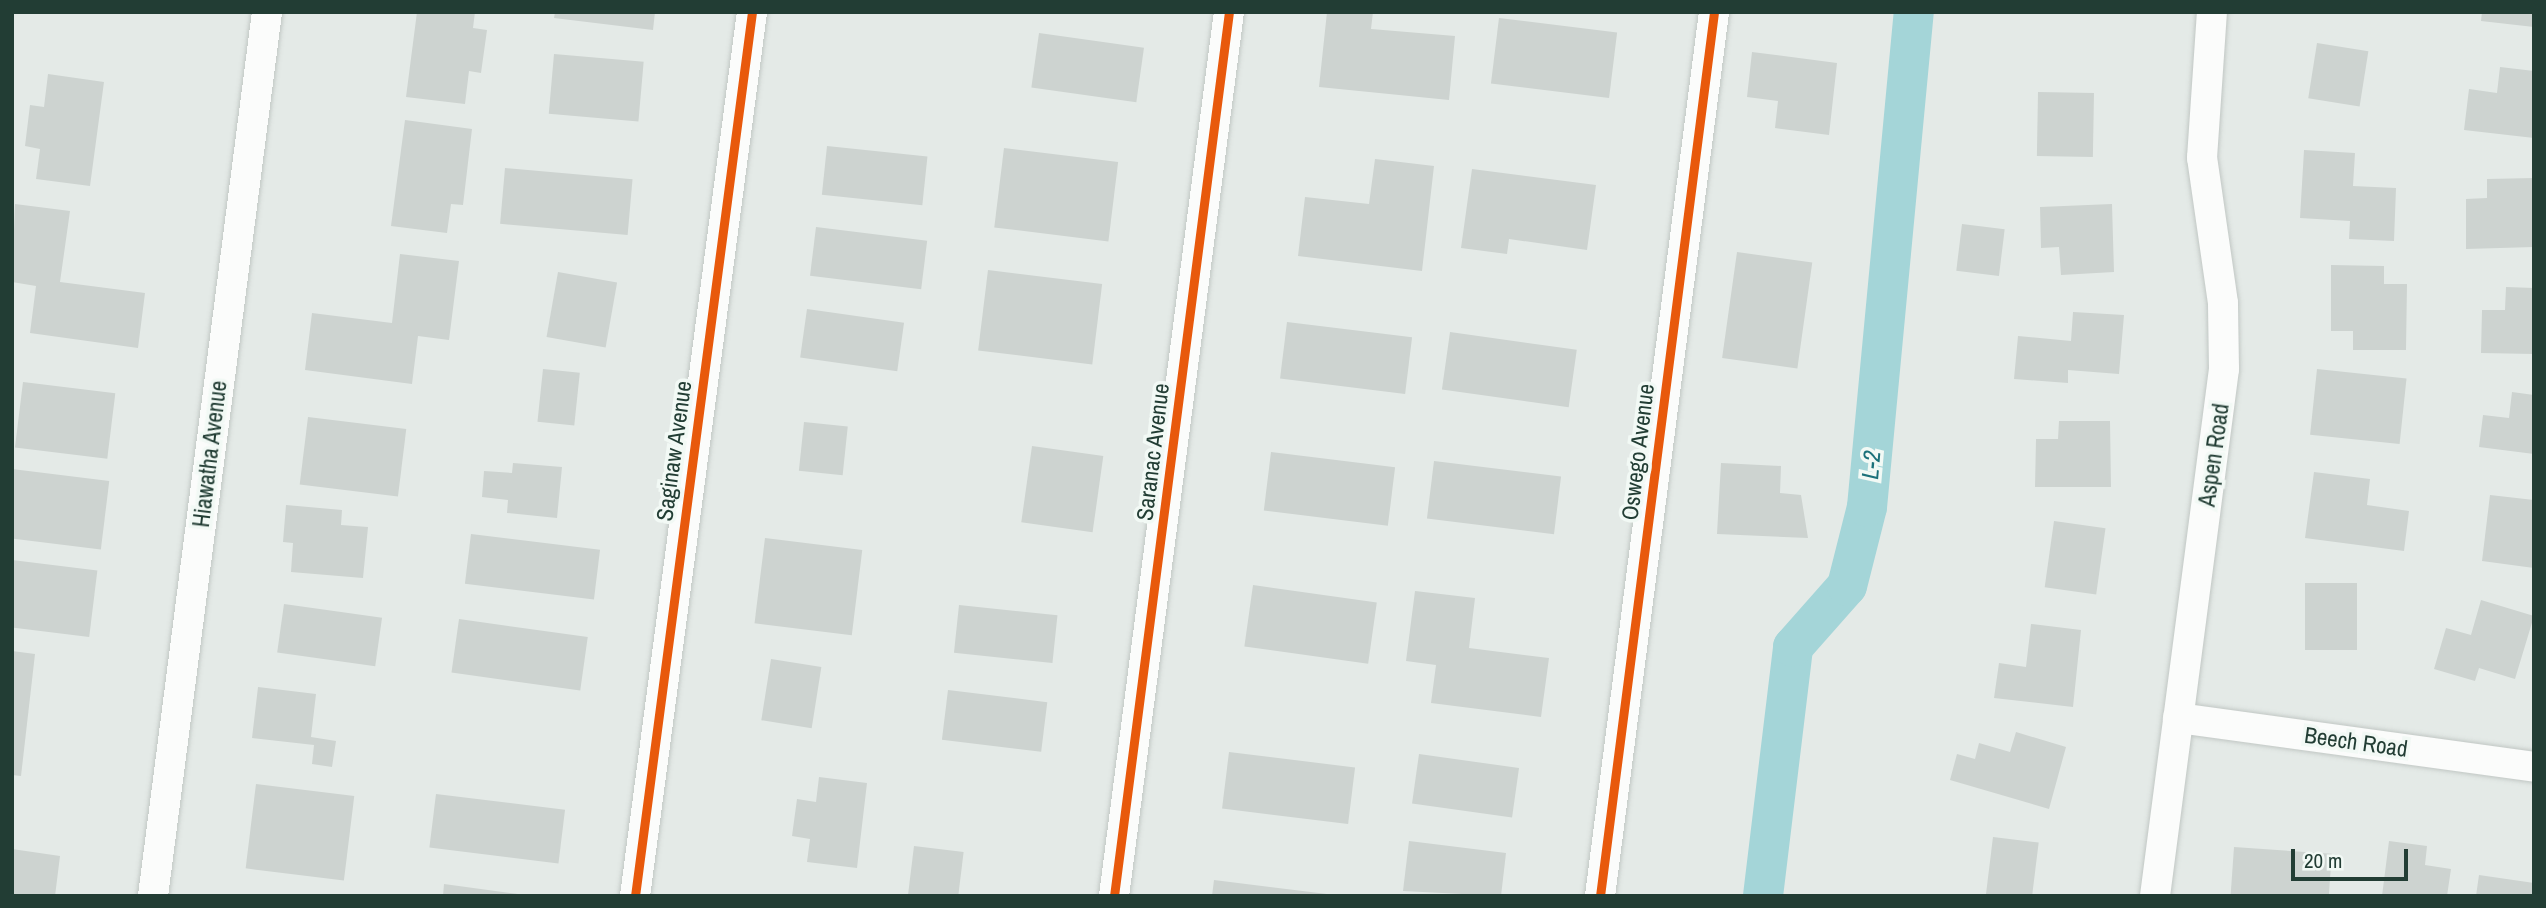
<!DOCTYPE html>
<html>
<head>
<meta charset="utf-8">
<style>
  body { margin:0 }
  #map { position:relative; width:2546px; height:908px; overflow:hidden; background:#e4eae7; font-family:"Archivo Narrow",sans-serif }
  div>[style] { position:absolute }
  .canal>* { height:40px; margin:-20px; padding:0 20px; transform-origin:20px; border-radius:20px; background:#a4d5d8 }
  .building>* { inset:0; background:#cdd3d0; transform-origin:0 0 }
  .roads { filter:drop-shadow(0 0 2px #c1c7c4) drop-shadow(0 0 2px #c1c7c4) }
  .street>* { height:30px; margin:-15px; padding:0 15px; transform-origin:15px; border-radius:15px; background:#fbfcfb }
  .cycleway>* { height:9px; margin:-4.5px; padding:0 4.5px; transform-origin:4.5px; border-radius:4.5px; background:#e8590c }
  span { translate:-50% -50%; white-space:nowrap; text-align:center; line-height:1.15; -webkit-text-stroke:7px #f2f9f5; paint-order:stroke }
  .street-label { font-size:23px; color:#223d34 }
  .water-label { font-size:24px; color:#1b717a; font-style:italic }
  .frame { position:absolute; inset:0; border:14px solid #223d34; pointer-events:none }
  .scale { position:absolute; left:2291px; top:849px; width:117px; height:32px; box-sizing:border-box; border:4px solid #223d34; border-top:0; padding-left:9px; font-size:21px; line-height:24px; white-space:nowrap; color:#223d34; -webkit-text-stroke:5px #f2f9f5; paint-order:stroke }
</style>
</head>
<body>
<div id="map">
  <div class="canal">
    <div style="left:1763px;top:896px;width:251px;rotate:-83.1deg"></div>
    <div style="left:1793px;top:647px;width:81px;rotate:-48.5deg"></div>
    <div style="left:1847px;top:586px;width:81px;rotate:-75.8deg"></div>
    <div style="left:1867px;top:507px;width:497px;rotate:-84.6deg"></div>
  </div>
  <div class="building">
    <div style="clip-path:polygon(417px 12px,475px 12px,473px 28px,487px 30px,481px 73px,469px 71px,465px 104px,406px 97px)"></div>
    <div style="clip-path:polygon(555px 12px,655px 12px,653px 30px,554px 18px)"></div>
    <div style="clip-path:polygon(1327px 12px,1373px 12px,1371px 29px,1455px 36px,1449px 100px,1319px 87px)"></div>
    <div style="clip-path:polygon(2482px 12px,2534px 12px,2534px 27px,2481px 21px)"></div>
    <div style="left:1499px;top:18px;width:119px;height:66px;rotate:7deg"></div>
    <div style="left:1039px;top:33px;width:106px;height:55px;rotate:8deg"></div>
    <div style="left:2317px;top:43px;width:52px;height:56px;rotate:9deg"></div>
    <div style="clip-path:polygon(1752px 52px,1837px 63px,1829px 135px,1775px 128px,1778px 101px,1747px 97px)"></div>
    <div style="left:554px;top:54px;width:90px;height:60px;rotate:5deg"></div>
    <div style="clip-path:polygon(2500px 67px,2534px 71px,2534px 138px,2464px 130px,2469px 89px,2497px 93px)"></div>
    <div style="clip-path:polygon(48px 74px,104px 82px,90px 186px,36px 179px,40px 149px,25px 146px,30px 105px,44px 107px)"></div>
    <div style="left:2038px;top:92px;width:56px;height:64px;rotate:1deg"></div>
    <div style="clip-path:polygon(405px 120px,472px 129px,463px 205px,451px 204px,447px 233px,391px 226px)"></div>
    <div style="left:827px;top:146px;width:101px;height:49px;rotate:6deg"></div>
    <div style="left:1004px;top:148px;width:115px;height:80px;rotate:7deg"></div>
    <div style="clip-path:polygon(2304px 150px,2355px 153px,2353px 186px,2396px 188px,2394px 241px,2349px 239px,2350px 221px,2300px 218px)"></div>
    <div style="clip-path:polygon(1375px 159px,1434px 166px,1422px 271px,1298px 256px,1305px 197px,1369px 204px)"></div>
    <div style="left:505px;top:168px;width:128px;height:56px;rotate:5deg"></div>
    <div style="clip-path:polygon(1472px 169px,1596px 185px,1587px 250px,1509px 239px,1507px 254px,1461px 248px)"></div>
    <div style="clip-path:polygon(2534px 178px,2534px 247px,2466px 249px,2466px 199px,2487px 198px,2487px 179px)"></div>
    <div style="clip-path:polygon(15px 204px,70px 211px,60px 282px,145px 293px,138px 348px,30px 333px,36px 286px,12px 282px)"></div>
    <div style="clip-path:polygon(2112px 204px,2114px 272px,2061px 275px,2059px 247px,2041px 248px,2040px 207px)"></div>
    <div style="left:1962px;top:224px;width:43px;height:47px;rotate:7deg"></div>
    <div style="left:816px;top:227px;width:112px;height:49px;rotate:7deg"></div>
    <div style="left:1737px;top:252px;width:76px;height:107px;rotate:8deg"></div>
    <div style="clip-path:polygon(400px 254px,459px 261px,449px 340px,418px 336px,412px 384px,305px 370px,312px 313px,392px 323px)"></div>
    <div style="clip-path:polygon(2331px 265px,2384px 266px,2384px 284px,2407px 284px,2406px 350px,2353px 350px,2353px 331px,2331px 331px)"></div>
    <div style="left:988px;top:270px;width:115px;height:81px;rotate:7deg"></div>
    <div style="left:558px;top:272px;width:60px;height:66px;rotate:10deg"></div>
    <div style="clip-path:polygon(2506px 287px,2534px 288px,2534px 354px,2481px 353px,2482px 310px,2505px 310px)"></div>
    <div style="left:807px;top:309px;width:98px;height:49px;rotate:8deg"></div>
    <div style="clip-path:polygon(2073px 312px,2124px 315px,2119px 374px,2068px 370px,2068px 383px,2014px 379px,2018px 336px,2071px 341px)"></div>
    <div style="left:1287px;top:322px;width:126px;height:57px;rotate:7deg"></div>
    <div style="left:1450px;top:332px;width:128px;height:58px;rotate:8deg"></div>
    <div style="left:543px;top:369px;width:37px;height:53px;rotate:6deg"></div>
    <div style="left:2317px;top:369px;width:90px;height:66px;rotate:6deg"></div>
    <div style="left:23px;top:382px;width:93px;height:66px;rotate:7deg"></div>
    <div style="clip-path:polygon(2512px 392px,2534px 395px,2534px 454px,2479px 447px,2483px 415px,2509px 418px)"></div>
    <div style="left:308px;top:417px;width:99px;height:68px;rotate:7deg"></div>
    <div style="clip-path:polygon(2059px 421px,2110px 421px,2111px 487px,2035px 487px,2036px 439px,2058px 439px)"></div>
    <div style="left:804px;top:422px;width:44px;height:49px;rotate:6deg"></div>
    <div style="left:1032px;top:446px;width:72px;height:77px;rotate:8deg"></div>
    <div style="left:1271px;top:452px;width:125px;height:59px;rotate:7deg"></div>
    <div style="left:1434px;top:461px;width:128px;height:58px;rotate:7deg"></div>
    <div style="clip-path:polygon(513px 463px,562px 467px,557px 518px,507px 513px,508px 500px,482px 497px,484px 471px,512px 473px)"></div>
    <div style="clip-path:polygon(1721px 463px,1781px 466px,1780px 493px,1801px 495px,1808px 538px,1717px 534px)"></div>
    <div style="left:12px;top:469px;width:98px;height:69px;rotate:7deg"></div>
    <div style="clip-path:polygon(2314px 472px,2370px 479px,2367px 505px,2409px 511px,2404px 551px,2305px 538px)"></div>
    <div style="clip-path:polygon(2490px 495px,2534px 500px,2534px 568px,2482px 561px)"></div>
    <div style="clip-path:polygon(286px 505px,342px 510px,341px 525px,368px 527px,363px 578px,291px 572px,293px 543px,283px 542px)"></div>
    <div style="left:2054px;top:521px;width:52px;height:67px;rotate:8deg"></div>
    <div style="left:471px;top:534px;width:130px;height:50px;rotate:7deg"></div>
    <div style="left:765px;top:538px;width:98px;height:86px;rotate:7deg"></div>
    <div style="left:12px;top:560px;width:86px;height:67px;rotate:7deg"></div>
    <div style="left:2305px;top:583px;width:52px;height:67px"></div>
    <div style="left:1253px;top:585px;width:125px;height:62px;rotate:8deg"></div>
    <div style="clip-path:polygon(1415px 591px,1475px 598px,1469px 648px,1549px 658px,1541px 717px,1431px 703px,1436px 665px,1406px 661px)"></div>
    <div style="clip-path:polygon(2481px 600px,2534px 616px,2515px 679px,2479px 668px,2475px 681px,2434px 669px,2446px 628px,2471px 635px)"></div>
    <div style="left:284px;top:604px;width:99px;height:49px;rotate:8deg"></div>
    <div style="left:959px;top:605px;width:99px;height:48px;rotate:6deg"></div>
    <div style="left:459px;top:619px;width:130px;height:54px;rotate:8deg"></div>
    <div style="clip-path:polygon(2031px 624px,2081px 630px,2073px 707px,1994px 698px,1999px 663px,2026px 667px)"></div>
    <div style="clip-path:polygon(12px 651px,35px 654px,21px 776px,12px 775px)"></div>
    <div style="left:771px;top:659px;width:51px;height:62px;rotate:9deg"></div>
    <div style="clip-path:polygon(258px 687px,316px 694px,311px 737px,336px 741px,332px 767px,312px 764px,314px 745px,252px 738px)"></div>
    <div style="left:948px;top:690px;width:100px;height:50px;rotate:7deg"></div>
    <div style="clip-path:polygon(2016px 732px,2066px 747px,2049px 809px,1950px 780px,1957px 754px,1975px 759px,1979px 743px,2010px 752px)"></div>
    <div style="left:1229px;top:752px;width:127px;height:57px;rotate:7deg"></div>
    <div style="left:1419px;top:754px;width:101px;height:50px;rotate:8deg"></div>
    <div style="clip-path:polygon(819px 777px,867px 783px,857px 868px,807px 862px,810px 839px,792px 836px,797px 799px,816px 802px)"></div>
    <div style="left:256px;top:784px;width:99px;height:85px;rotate:7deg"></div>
    <div style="left:436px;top:794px;width:130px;height:54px;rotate:7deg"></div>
    <div style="left:1993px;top:837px;width:46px;height:60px;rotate:7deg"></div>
    <div style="clip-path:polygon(1409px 841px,1506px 853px,1501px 896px,1403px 891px)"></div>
    <div style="clip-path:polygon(2389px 841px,2427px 846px,2425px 865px,2451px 869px,2447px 896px,2382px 896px)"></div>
    <div style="left:914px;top:846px;width:50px;height:50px;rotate:7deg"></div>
    <div style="left:2234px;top:847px;width:98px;height:49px;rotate:4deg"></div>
    <div style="clip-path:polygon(12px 849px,60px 856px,55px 896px,12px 896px)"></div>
    <div style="clip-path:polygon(2479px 875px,2534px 883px,2534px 896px,2476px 896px)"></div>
    <div style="clip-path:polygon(1214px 880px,1327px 894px,1327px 896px,1212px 896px)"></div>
    <div style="clip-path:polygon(444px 884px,518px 894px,518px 896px,443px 896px)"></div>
  </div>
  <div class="roads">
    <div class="street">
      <div style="left:2178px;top:718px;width:359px;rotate:7.8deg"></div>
      <div style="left:153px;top:896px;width:891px;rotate:-82.65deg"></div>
      <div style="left:635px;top:896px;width:892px;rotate:-82.46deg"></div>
      <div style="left:1114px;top:896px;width:891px;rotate:-82.59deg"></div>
      <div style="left:1600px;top:896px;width:891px;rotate:-82.65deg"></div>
      <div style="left:2155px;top:896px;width:531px;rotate:-82.54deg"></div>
      <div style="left:2224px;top:369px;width:66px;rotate:-90.9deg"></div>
      <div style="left:2223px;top:303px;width:147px;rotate:-98.2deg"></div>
      <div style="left:2202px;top:158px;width:146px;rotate:-86.1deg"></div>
    </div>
  </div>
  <div class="cycleway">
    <div style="left:635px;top:896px;width:892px;rotate:-82.46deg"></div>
    <div style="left:1114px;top:896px;width:891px;rotate:-82.59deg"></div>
    <div style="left:1600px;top:896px;width:891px;rotate:-82.65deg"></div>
  </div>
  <div class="street-label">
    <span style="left:674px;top:451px;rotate:-82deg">Saginaw Avenue</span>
    <span style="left:1153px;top:452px;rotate:-83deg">Saranac Avenue</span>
    <span style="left:1638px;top:452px;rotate:-83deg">Oswego Avenue</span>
    <span style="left:210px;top:454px;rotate:-83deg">Hiawatha Avenue</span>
    <span style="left:2214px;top:455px;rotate:-82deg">Aspen Road</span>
    <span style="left:2356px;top:742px;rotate:8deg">Beech Road</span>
  </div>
  <div class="water-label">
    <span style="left:1871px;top:465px;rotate:-85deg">L-2</span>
  </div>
  <div class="frame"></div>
  <div class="scale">20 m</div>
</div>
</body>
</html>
